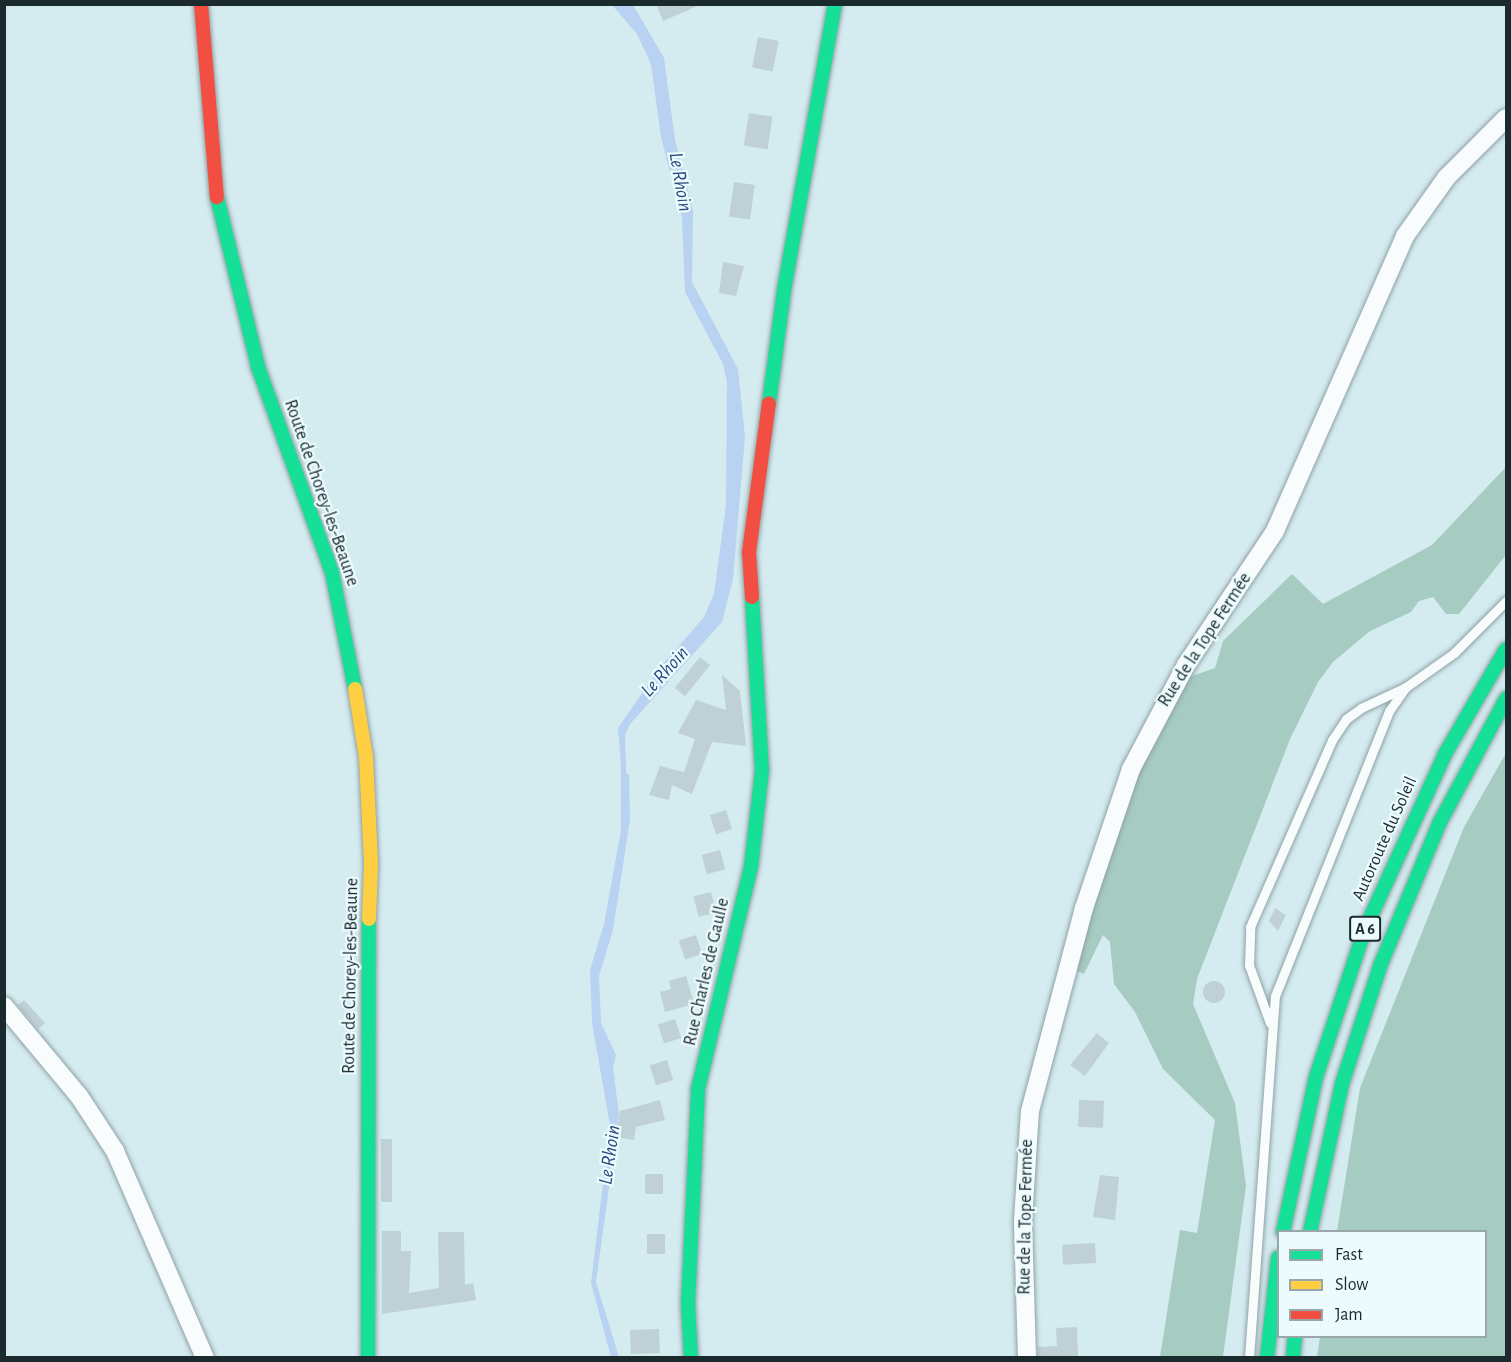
<!DOCTYPE html>
<html>
<head>
<meta charset="utf-8">
<style>
  body { margin:0 }
  #map { position:relative; width:1511px; height:1362px; overflow:hidden; background:#d4ebf0; font-family:"Alegreya Sans",sans-serif }
  div>[style] { position:absolute }
  .forest>* { inset:0; background:#a6cbc0 }
  .water>* { inset:0; background:#b9d2f1 }
  .stream>* { height:4.5px; margin:-2.25px; padding:0 2.25px; transform-origin:2.25px; border-radius:2.25px; background:#b9d2f1 }
  .building>* { inset:0; background:#c0d1d6; transform-origin:0 0 }
  .round { border-radius:50% }
  .roads { filter:drop-shadow(0 0 2px #90a2a5) drop-shadow(0 0 2px #90a2a5) }
  .lane>* { height:9px; margin:-4.5px; padding:0 4.5px; transform-origin:4.5px; border-radius:4.5px; background:#f9fcfd }
  .street>* { height:18px; margin:-9px; padding:0 9px; transform-origin:9px; border-radius:9px; background:#f9fcfd }
  .fast>* { height:14px; margin:-7px; padding:0 7px; transform-origin:7px; border-radius:7px; background:#16e098 }
  .slow>* { height:14px; margin:-7px; padding:0 7px; transform-origin:7px; border-radius:7px; background:#ffcf43 }
  .jam>* { height:14px; margin:-7px; padding:0 7px; transform-origin:7px; border-radius:7px; background:#f24e42 }
  span { translate:-50% -50%; white-space:nowrap; text-align:center; line-height:1.15; -webkit-text-stroke:4.5px #ebfbfe; paint-order:stroke }
  .shield-label span { padding:2px 4px; background:#ebfbfe; border:2px solid; border-radius:4px; -webkit-text-stroke-width:0 }
  .shield-label { font-size:16px; color:#1a2a2d; font-weight:700 }
  .street-label { font-size:18px; color:#1a2a2d }
  .water-label { font-size:20px; color:#27497b; font-style:italic }
  .frame { position:absolute; inset:0; border:6px solid #1a2a2d; pointer-events:none }
  .legend { position:absolute; left:1277px; top:1230px; width:210px; height:108px; box-sizing:border-box; background:#ebfbfe; border:2px solid #97a7aa; margin:0; padding:8px 10px; list-style:none; font-size:18px; color:#1a2a2d }
  .legend li { display:flex; align-items:center; gap:12px; height:30px }
  .legend b { width:30px; border:2px solid #97a7aa }
</style>
</head>
<body>
<div id="map">
  <div class="forest">
    <div style="clip-path:polygon(1506px 467px,1506px 555px,1459px 614px,1446px 614px,1433px 597px,1419px 601px,1411px 612px,1370px 631px,1333px 662px,1318px 682px,1290px 739px,1197px 979px,1193px 1004px,1235px 1103px,1246px 1186px,1223px 1357px,1160px 1357px,1180px 1230px,1197px 1233px,1215px 1120px,1163px 1069px,1135px 1012px,1114px 984px,1110px 942px,1103px 935px,1084px 974px,1069px 968px,1130px 777px,1178px 689px,1192px 676px,1215px 668px,1223px 641px,1292px 574px,1323px 604px,1432px 545px)"></div>
    <div style="clip-path:polygon(1506px 753px,1506px 1357px,1317px 1357px,1320px 1337px,1486px 1336px,1486px 1232px,1337px 1231px,1360px 1088px,1464px 827px)"></div>
  </div>
  <div class="water">
    <div style="clip-path:polygon(612px 5px,633px 5px,664px 58px,675px 140px,693px 211px,692px 282px,738px 369px,745px 437px,733px 579px,722px 622px,630px 724px,625px 735px,626px 764px,621px 765px,618px 728px,658px 670px,704px 617px,714px 594px,726px 505px,727px 382px,723px 364px,685px 292px,682px 218px,661px 137px,651px 64px,637px 34px)"></div>
    <div style="clip-path:polygon(621px 774px,629px 774px,630px 820px,613px 930px,599px 976px,601px 1023px,616px 1055px,613px 1067px,619px 1115px,596px 1282px,619px 1357px,611px 1357px,591px 1283px,610px 1125px,592px 1023px,590px 970px,604px 924px,621px 830px)"></div>
  </div>
  <div class="stream">
    <div style="left:623px;top:759px;width:19px;rotate:87deg"></div>
  </div>
  <div class="building">
    <div style="clip-path:polygon(656px 4px,702px 4px,663px 21px)"></div>
    <div style="left:758px;top:37px;width:21px;height:31px;rotate:11deg"></div>
    <div style="left:749px;top:113px;width:24px;height:33px;rotate:9deg"></div>
    <div style="left:734px;top:182px;width:21px;height:35px;rotate:8deg"></div>
    <div style="clip-path:polygon(723px 262px,744px 266px,736px 296px,719px 293px)"></div>
    <div style="left:700px;top:657px;width:13px;height:40px;rotate:39deg"></div>
    <div style="clip-path:polygon(722px 675px,740px 691px,746px 746px,712px 742px,692px 794px,672px 785px,669px 800px,649px 795px,660px 766px,684px 772px,695px 739px,678px 733px,696px 700px,726px 710px)"></div>
    <div style="left:726px;top:810px;width:20px;height:17px;rotate:72deg"></div>
    <div style="left:720px;top:850px;width:20px;height:19px;rotate:75deg"></div>
    <div style="left:711px;top:892px;width:21px;height:18px;rotate:76deg"></div>
    <div style="clip-path:polygon(1275px 908px,1286px 915px,1278px 931px,1269px 921px)"></div>
    <div style="left:696px;top:935px;width:20px;height:18px;rotate:72deg"></div>
    <div style="clip-path:polygon(686px 976px,694px 1004px,665px 1012px,660px 992px,671px 989px,669px 981px)"></div>
    <div class="round" style="left:1203px;top:981px;width:22px;height:22px"></div>
    <div style="clip-path:polygon(24px 1000px,45px 1023px,38px 1029px,18px 1005px)"></div>
    <div style="left:675px;top:1019px;width:20px;height:18px;rotate:72deg"></div>
    <div style="clip-path:polygon(1097px 1033px,1109px 1043px,1085px 1076px,1070px 1065px)"></div>
    <div style="left:667px;top:1060px;width:21px;height:18px;rotate:73deg"></div>
    <div style="clip-path:polygon(660px 1100px,665px 1120px,636px 1127px,634px 1140px,616px 1137px,620px 1111px)"></div>
    <div style="left:1079px;top:1100px;width:25px;height:27px;rotate:2deg"></div>
    <div style="left:392px;top:1139px;width:63px;height:11px;rotate:90deg"></div>
    <div style="left:645px;top:1174px;width:18px;height:20px"></div>
    <div style="clip-path:polygon(1100px 1175px,1119px 1177px,1115px 1220px,1093px 1217px)"></div>
    <div style="clip-path:polygon(382px 1231px,401px 1231px,401px 1251px,411px 1251px,409px 1293px,439px 1288px,438px 1232px,464px 1232px,465px 1285px,473px 1283px,476px 1300px,382px 1314px)"></div>
    <div style="left:647px;top:1234px;width:18px;height:20px"></div>
    <div style="left:1095px;top:1243px;width:20px;height:33px;rotate:87deg"></div>
    <div style="clip-path:polygon(1077px 1327px,1078px 1356px,1038px 1358px,1038px 1347px,1057px 1346px,1056px 1328px)"></div>
    <div style="left:659px;top:1329px;width:24px;height:29px;rotate:88deg"></div>
  </div>
  <div class="roads">
    <div class="lane">
      <div style="left:1270px;top:1023px;width:62px;rotate:-109.9deg"></div>
      <div style="left:1249px;top:965px;width:38px;rotate:-88deg"></div>
      <div style="left:1250px;top:927px;width:204px;rotate:-66.3deg"></div>
      <div style="left:1332px;top:740px;width:25px;rotate:-56deg"></div>
      <div style="left:1346px;top:719px;width:19px;rotate:-36deg"></div>
      <div style="left:1361px;top:708px;width:50px;rotate:-25deg"></div>
      <div style="left:1406px;top:687px;width:59px;rotate:-35.3deg"></div>
      <div style="left:1454px;top:653px;width:74px;rotate:-45deg"></div>
      <div style="left:1249px;top:1358px;width:363px;rotate:-85.9deg"></div>
      <div style="left:1275px;top:996px;width:307px;rotate:-68.2deg"></div>
      <div style="left:1389px;top:711px;width:29px;rotate:-55deg"></div>
    </div>
    <div class="street">
      <div style="left:4px;top:1006px;width:117px;rotate:50.2deg"></div>
      <div style="left:79px;top:1096px;width:66px;rotate:56.8deg"></div>
      <div style="left:115px;top:1151px;width:226px;rotate:66.5deg"></div>
      <div style="left:1027px;top:1358px;width:137px;rotate:-91.7deg"></div>
      <div style="left:1023px;top:1221px;width:110px;rotate:-86.4deg"></div>
      <div style="left:1030px;top:1111px;width:210px;rotate:-75.1deg"></div>
      <div style="left:1084px;top:908px;width:147px;rotate:-71.3deg"></div>
      <div style="left:1131px;top:769px;width:118px;rotate:-62.1deg"></div>
      <div style="left:1186px;top:665px;width:161px;rotate:-56.4deg"></div>
      <div style="left:1275px;top:531px;width:322px;rotate:-66.2deg"></div>
      <div style="left:1405px;top:236px;width:72px;rotate:-54.6deg"></div>
      <div style="left:1447px;top:177px;width:83px;rotate:-45deg"></div>
    </div>
    <div class="fast">
      <div style="left:217px;top:197px;width:175px;rotate:76.4deg"></div>
      <div style="left:258px;top:367px;width:218px;rotate:70.2deg"></div>
      <div style="left:332px;top:572px;width:119px;rotate:78.9deg"></div>
      <div style="left:769px;top:403px;width:114px;rotate:-82.4deg"></div>
      <div style="left:784px;top:290px;width:291px;rotate:-79.9deg"></div>
      <div style="left:1283px;top:1232px;width:158px;rotate:-78deg"></div>
      <div style="left:1316px;top:1077px;width:156px;rotate:-71.7deg"></div>
      <div style="left:1365px;top:929px;width:192px;rotate:-65.4deg"></div>
      <div style="left:1445px;top:754px;width:121px;rotate:-59.8deg"></div>
      <div style="left:1310px;top:1232px;width:151px;rotate:-77.8deg"></div>
      <div style="left:1342px;top:1084px;width:124px;rotate:-72.1deg"></div>
      <div style="left:1380px;top:966px;width:156px;rotate:-67.4deg"></div>
      <div style="left:1440px;top:822px;width:140px;rotate:-61.8deg"></div>
      <div style="left:368px;top:1358px;width:439px;rotate:-89.9deg"></div>
      <div style="left:691px;top:1358px;width:54px;rotate:-93.2deg"></div>
      <div style="left:688px;top:1304px;width:215px;rotate:-87.3deg"></div>
      <div style="left:698px;top:1089px;width:228px;rotate:-76.6deg"></div>
      <div style="left:751px;top:867px;width:97px;rotate:-83.5deg"></div>
      <div style="left:762px;top:771px;width:174px;rotate:-93.3deg"></div>
      <div style="left:1267px;top:1358px;width:101px;rotate:-83.7deg"></div>
      <div style="left:1293px;top:1358px;width:22px;rotate:-85deg"></div>
    </div>
    <div class="slow">
      <div style="left:355px;top:689px;width:69px;rotate:80.8deg"></div>
      <div style="left:366px;top:757px;width:108px;rotate:87.3deg"></div>
      <div style="left:371px;top:865px;width:54px;rotate:92.1deg"></div>
    </div>
    <div class="jam">
      <div style="left:201px;top:4px;width:194px;rotate:85.3deg"></div>
      <div style="left:752px;top:597px;width:45px;rotate:-93.8deg"></div>
      <div style="left:749px;top:552px;width:150px;rotate:-82.4deg"></div>
    </div>
  </div>
  <div class="shield-label">
    <span style="left:1365px;top:929px">A 6</span>
  </div>
  <div class="street-label">
    <span style="left:321px;top:493px;rotate:71deg">Route de Chorey-les-Beaune</span>
    <span style="left:1205px;top:640px;rotate:-57deg">Rue de la Tope Fermée</span>
    <span style="left:1385px;top:839px;rotate:-66deg">Autoroute du Soleil</span>
    <span style="left:707px;top:972px;rotate:-77deg">Rue Charles de Gaulle</span>
    <span style="left:351px;top:976px;rotate:-89deg">Route de Chorey-les-Beaune</span>
    <span style="left:1026px;top:1217px;rotate:-89deg">Rue de la Tope Fermée</span>
  </div>
  <div class="water-label">
    <span style="left:680px;top:182px;rotate:80deg">Le Rhoin</span>
    <span style="left:665px;top:672px;rotate:-48deg">Le Rhoin</span>
    <span style="left:610px;top:1155px;rotate:-82deg">Le Rhoin</span>
  </div>
  <div class="frame"></div>
  <ul class="legend">
  <li><b style="height:8px;background:#16e098"></b>Fast</li>
  <li><b style="height:8px;background:#ffcf43"></b>Slow</li>
  <li><b style="height:8px;background:#f24e42"></b>Jam</li>
  </ul>
</div>
</body>
</html>
